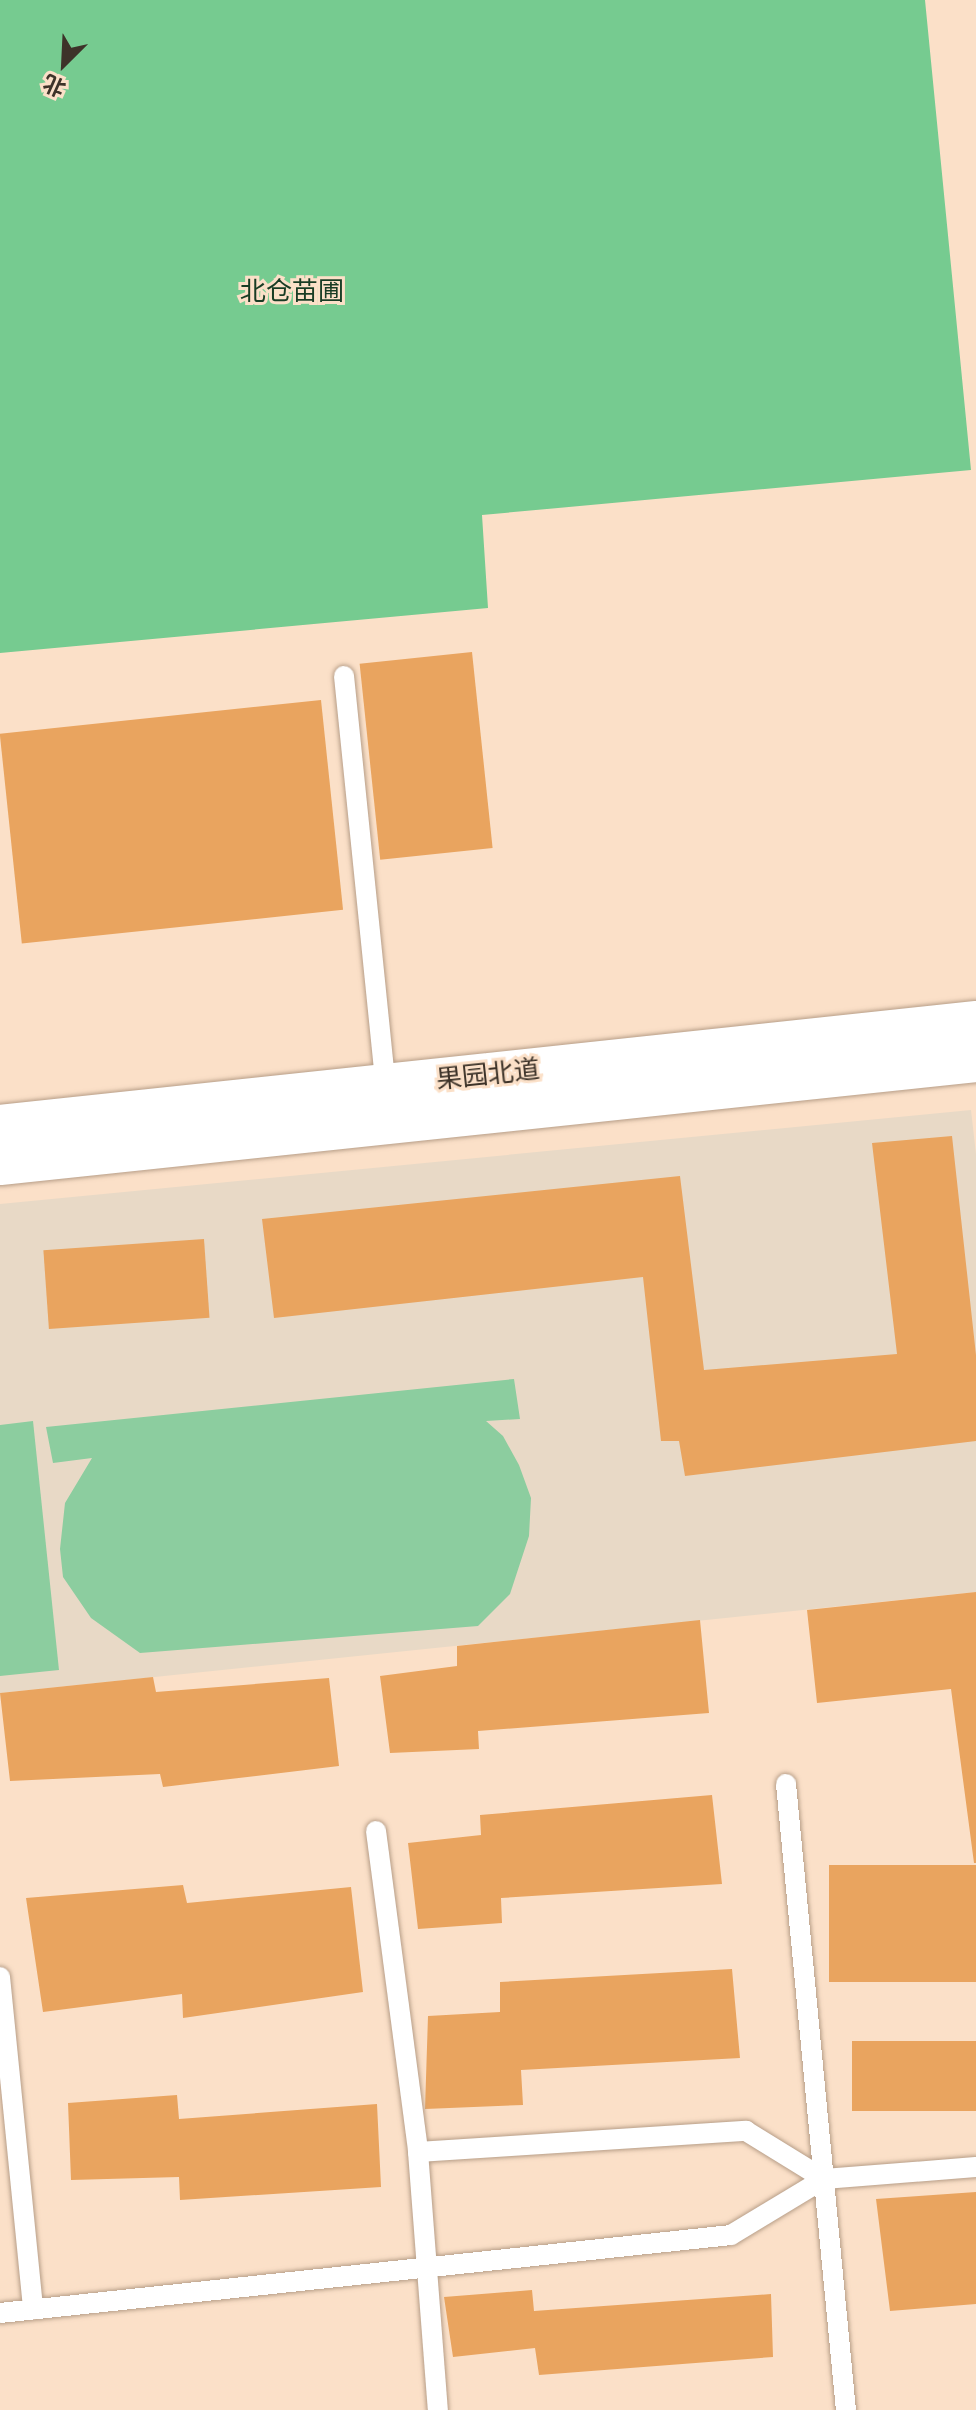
<!DOCTYPE html>
<html>
<head>
<meta charset="utf-8">
<style>
  body { margin:0 }
  #map { position:relative; width:976px; height:2410px; overflow:hidden; background:#fbe0c8; font-family:"Space Grotesk","Noto Sans SC",sans-serif }
  div>[style] { position:absolute }
  .education>* { inset:0; background:#e8d9c6 }
  .green>* { inset:0; background:#8ccd9f }
  .forest>* { inset:0; background:#76cb90 }
  .building>* { inset:0; background:#e9a45f; transform-origin:0 0 }
  .roads { filter:drop-shadow(0 0 2px #b79e88) drop-shadow(0 0 2px #b79e88) }
  .service>* { height:20px; margin:-10px; padding:0 10px; transform-origin:10px; border-radius:10px; background:#fff }
  .tertiary>* { height:44px; margin:-22px; padding:0 22px; transform-origin:22px; border-radius:22px; background:#fff }
  span { translate:-50% -50%; white-space:nowrap; text-align:center; line-height:1.15; -webkit-text-stroke:6px #fbe0c8; paint-order:stroke }
  .park-label { font-size:26px; color:#183c24 }
  .street-label { font-size:26px; color:#3d3329 }
  .north { position:absolute; left:24px; top:24px; width:80px; height:80px; -webkit-text-stroke:6px #fbe0c8; paint-order:stroke; rotate:204deg; font-size:22px; font-weight:700; line-height:32px; text-align:center; color:#3d3329 }
  .north::after { content:''; display:block; margin:auto; width:28px; height:36px; background:#3d3329; clip-path:polygon(50% 0,100% 100%,50% 72%,0 100%) }
</style>
</head>
<body>
<div id="map">
  <div class="education">
    <div style="clip-path:polygon(971px 1110px,976px 1154px,976px 1592px,0 1693px,0 1204px)"></div>
  </div>
  <div class="green">
    <div style="clip-path:polygon(514px 1379px,520px 1419px,486px 1421px,503px 1436px,519px 1465px,531px 1498px,529px 1536px,510px 1594px,478px 1626px,140px 1653px,91px 1618px,63px 1577px,60px 1549px,65px 1503px,92px 1458px,53px 1463px,46px 1427px)"></div>
    <div style="clip-path:polygon(33px 1421px,59px 1670px,0 1676px,0 1425px)"></div>
  </div>
  <div class="forest">
    <div style="clip-path:polygon(0 0,925px 0,971px 470px,482px 515px,488px 608px,0 653px)"></div>
  </div>
  <div class="building">
    <div style="left:472px;top:652px;width:197px;height:113px;rotate:84deg"></div>
    <div style="left:321px;top:700px;width:211px;height:323px;rotate:84deg"></div>
    <div style="clip-path:polygon(952px 1136px,976px 1355px,976px 1441px,685px 1476px,679px 1441px,661px 1441px,643px 1277px,274px 1318px,262px 1219px,680px 1176px,704px 1370px,897px 1354px,872px 1143px)"></div>
    <div style="left:204px;top:1239px;width:79px;height:161px;rotate:86deg"></div>
    <div style="clip-path:polygon(976px 1592px,976px 1863px,974px 1863px,951px 1689px,817px 1703px,807px 1610px)"></div>
    <div style="clip-path:polygon(700px 1620px,709px 1713px,478px 1731px,479px 1749px,390px 1753px,380px 1676px,457px 1666px,457px 1646px)"></div>
    <div style="clip-path:polygon(153px 1677px,156px 1692px,329px 1678px,339px 1766px,163px 1787px,160px 1774px,10px 1781px,0 1693px)"></div>
    <div style="clip-path:polygon(712px 1795px,722px 1884px,501px 1898px,502px 1923px,418px 1929px,408px 1843px,481px 1835px,480px 1815px)"></div>
    <div style="left:976px;top:1865px;width:117px;height:147px;rotate:90deg"></div>
    <div style="clip-path:polygon(183px 1885px,187px 1903px,351px 1887px,363px 1992px,183px 2018px,182px 1994px,43px 2012px,26px 1898px)"></div>
    <div style="clip-path:polygon(732px 1969px,740px 2058px,521px 2070px,523px 2105px,425px 2109px,428px 2016px,500px 2012px,500px 1982px)"></div>
    <div style="left:976px;top:2041px;width:70px;height:124px;rotate:90deg"></div>
    <div style="clip-path:polygon(177px 2095px,179px 2119px,377px 2104px,381px 2187px,180px 2200px,179px 2177px,71px 2180px,68px 2103px)"></div>
    <div style="clip-path:polygon(976px 2192px,976px 2304px,890px 2311px,876px 2199px)"></div>
    <div style="clip-path:polygon(532px 2290px,534px 2311px,771px 2294px,773px 2357px,539px 2375px,535px 2348px,453px 2357px,444px 2297px)"></div>
  </div>
  <div class="roads">
    <div class="service">
      <div style="left:344px;top:676px;width:416px;rotate:84.2deg"></div>
      <div style="left:786px;top:1784px;width:629px;rotate:84.53deg"></div>
      <div style="left:376px;top:1831px;width:324px;rotate:82.5deg"></div>
      <div style="left:418px;top:2152px;width:259px;rotate:85.6deg"></div>
      <div style="left:0;top:1977px;width:334px;rotate:84.3deg"></div>
      <div style="left:418px;top:2152px;width:329px;rotate:-3.7deg"></div>
      <div style="left:746px;top:2131px;width:92px;rotate:31.6deg"></div>
      <div style="left:824px;top:2179px;width:152px;rotate:-4.5deg"></div>
      <div style="left:0;top:2313px;width:735px;rotate:-6.09deg"></div>
      <div style="left:731px;top:2235px;width:109px;rotate:-31.1deg"></div>
    </div>
    <div class="tertiary">
      <div style="left:0;top:1127px;width:982px;rotate:-6.08deg"></div>
      <div style="left:0;top:1163px;width:981px;rotate:-6.02deg"></div>
    </div>
  </div>
  <div class="park-label">
    <span style="left:292px;top:292px">北仓苗圃</span>
  </div>
  <div class="street-label">
    <span style="left:488px;top:1075px;rotate:-6deg">果园北道</span>
  </div>
  <div class="north">北</div>
</div>
</body>
</html>
